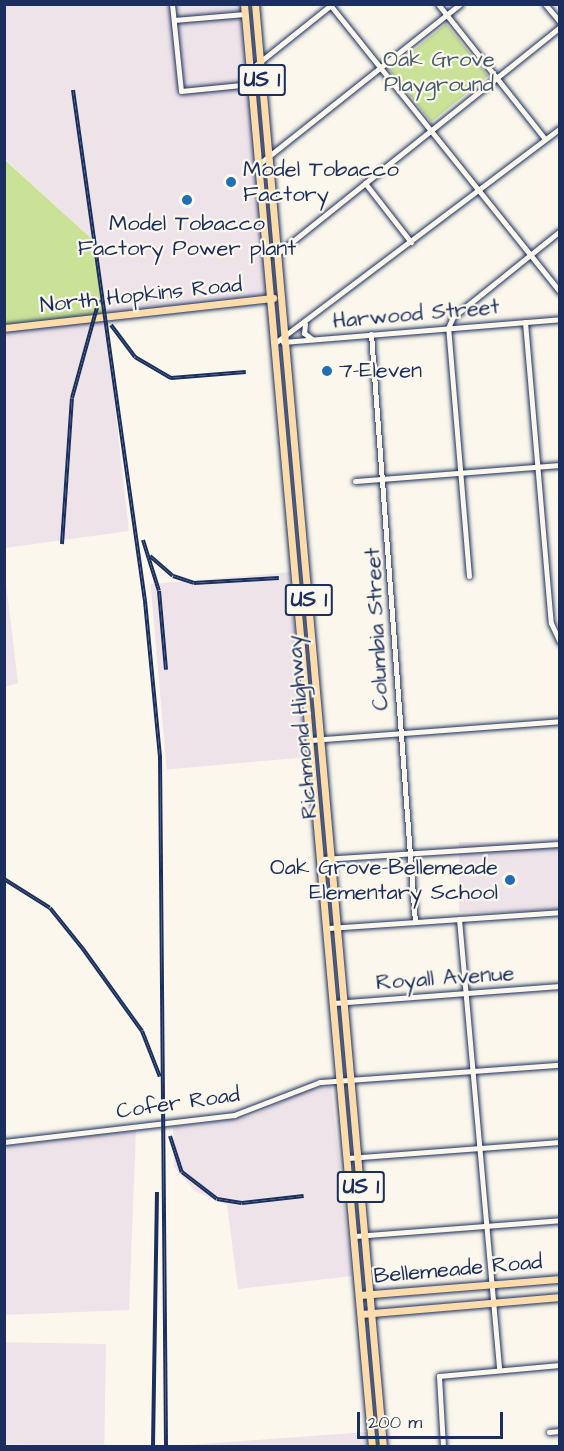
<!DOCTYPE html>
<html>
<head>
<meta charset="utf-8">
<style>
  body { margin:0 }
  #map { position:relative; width:564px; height:1451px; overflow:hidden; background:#fbf7ec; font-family:"Architects Daughter",sans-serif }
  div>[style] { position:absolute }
  .built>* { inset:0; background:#eee3e9; transform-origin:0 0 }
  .green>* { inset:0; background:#cae298; transform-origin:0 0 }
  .roads { filter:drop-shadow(0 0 2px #1b2f5e) drop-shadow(0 0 2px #1b2f5e) }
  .minor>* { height:5px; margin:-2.5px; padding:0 2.5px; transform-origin:2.5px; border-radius:2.5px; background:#fbf7ec }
  .major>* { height:7px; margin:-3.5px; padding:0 3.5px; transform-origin:3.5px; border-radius:3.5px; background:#fddcac }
  .rail>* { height:4px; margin-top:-2px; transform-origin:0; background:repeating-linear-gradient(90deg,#fbf7ec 0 4.5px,#1b2f5e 0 9px); box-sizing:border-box; border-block:2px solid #1b2f5e }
  .dots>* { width:16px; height:16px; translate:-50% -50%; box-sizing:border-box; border:3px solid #fbf7ec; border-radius:50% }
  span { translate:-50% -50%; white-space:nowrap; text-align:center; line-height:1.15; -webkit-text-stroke:4.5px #fbf7ec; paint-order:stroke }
  .shield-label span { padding:2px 4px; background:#fbf7ec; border:2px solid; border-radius:4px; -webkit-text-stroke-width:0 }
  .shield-label { font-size:21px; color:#1b2f5e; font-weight:700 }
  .park-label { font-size:22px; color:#475c6c }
  .poi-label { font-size:22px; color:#1b2f5e }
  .left { translate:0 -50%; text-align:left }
  .right { translate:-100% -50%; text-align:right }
  .street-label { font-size:22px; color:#1b2f5e }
  .frame { position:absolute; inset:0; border:6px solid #1b2f5e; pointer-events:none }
  .scale { position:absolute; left:357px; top:1412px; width:146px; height:27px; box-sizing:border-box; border:3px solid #1b2f5e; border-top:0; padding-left:8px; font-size:18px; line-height:21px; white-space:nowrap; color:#1b2f5e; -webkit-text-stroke:4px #fbf7ec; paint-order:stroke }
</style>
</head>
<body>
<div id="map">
  <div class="built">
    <div style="clip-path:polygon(4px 5px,251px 5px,277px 298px,105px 318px,129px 531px,5px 548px,5px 326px,94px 241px,5px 159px)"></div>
    <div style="clip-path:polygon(4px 566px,18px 683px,5px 687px,4px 687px)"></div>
    <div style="left:290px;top:572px;width:186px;height:140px;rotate:85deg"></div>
    <div style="left:559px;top:842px;width:70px;height:100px;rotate:90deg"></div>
    <div style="clip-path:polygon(331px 1087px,352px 1276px,238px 1289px,227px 1205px,195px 1191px,174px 1167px,173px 1127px,252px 1116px,309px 1088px)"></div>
    <div style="clip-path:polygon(136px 1130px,129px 1310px,5px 1315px,5px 1146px)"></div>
    <div style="left:106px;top:1344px;width:102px;height:101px;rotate:91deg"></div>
    <div style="clip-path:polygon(366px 1432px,367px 1446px,174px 1446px)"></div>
  </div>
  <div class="green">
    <div style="left:446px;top:24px;width:67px;height:73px;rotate:51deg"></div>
    <div style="clip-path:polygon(4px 159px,94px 241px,105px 318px,5px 326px)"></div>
  </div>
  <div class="roads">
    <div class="minor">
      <div style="left:172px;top:4px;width:87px;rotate:84.1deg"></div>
      <div style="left:181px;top:91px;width:71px;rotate:-5.6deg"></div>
      <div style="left:438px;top:4px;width:172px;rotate:51.6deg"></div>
      <div style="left:545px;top:4px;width:23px;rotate:50deg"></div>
      <div style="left:331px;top:6px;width:366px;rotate:51.3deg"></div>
      <div style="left:174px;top:20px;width:71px;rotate:-4.8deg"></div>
      <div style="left:251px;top:69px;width:104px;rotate:-38.7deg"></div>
      <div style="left:259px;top:164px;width:257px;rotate:-38.5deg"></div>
      <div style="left:365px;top:183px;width:75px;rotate:52.1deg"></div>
      <div style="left:268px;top:254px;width:10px;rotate:-6deg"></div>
      <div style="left:278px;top:253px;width:361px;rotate:-38.7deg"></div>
      <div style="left:525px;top:322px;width:302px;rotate:85.1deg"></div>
      <div style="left:551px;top:623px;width:21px;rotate:65deg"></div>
      <div style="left:305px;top:324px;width:9px;rotate:96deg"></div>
      <div style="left:304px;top:333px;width:10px;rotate:37deg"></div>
      <div style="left:371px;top:334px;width:590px;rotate:85.72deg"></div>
      <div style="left:283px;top:342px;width:278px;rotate:-4.7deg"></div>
      <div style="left:275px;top:343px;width:357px;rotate:-37deg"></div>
      <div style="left:355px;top:481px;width:206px;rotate:-4.5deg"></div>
      <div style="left:469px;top:576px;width:249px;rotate:-94.8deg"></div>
      <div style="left:448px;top:328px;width:12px;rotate:-66deg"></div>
      <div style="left:453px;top:317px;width:137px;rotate:-38.8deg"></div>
      <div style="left:310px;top:740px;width:251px;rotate:-4.3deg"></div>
      <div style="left:321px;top:859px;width:239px;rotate:-3.6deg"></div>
      <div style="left:459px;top:919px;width:452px;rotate:84.9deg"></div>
      <div style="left:327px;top:928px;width:234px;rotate:-3.9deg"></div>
      <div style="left:333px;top:1003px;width:228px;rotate:-4.3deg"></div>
      <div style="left:4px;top:1142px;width:232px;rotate:-6.7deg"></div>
      <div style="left:234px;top:1115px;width:92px;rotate:-21deg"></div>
      <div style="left:320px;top:1082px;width:241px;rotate:-4.1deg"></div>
      <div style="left:347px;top:1158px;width:214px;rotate:-4.3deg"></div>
      <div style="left:354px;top:1236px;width:207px;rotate:-4.4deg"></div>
      <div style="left:549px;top:1432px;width:11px;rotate:-5deg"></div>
      <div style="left:443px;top:1446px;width:70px;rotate:-93.3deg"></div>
      <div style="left:439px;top:1376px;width:121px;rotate:-5.2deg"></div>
    </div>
    <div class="major">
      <div style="left:244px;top:4px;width:1448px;rotate:84.93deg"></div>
      <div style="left:255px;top:4px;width:1448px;rotate:84.93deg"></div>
      <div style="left:4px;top:328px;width:271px;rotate:-6.4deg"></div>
      <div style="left:360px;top:1295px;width:201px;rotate:-4.6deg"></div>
      <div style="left:361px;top:1314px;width:200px;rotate:-4.9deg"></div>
    </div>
  </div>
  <div class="rail">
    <div style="left:73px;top:90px;width:516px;rotate:81.98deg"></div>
    <div style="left:145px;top:601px;width:157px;rotate:84.5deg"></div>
    <div style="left:160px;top:757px;width:689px;rotate:89.5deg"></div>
    <div style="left:111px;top:325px;width:40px;rotate:53deg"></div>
    <div style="left:135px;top:357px;width:42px;rotate:30.3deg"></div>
    <div style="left:171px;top:378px;width:75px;rotate:-4.6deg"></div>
    <div style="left:143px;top:540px;width:53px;rotate:72.6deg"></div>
    <div style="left:159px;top:591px;width:79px;rotate:84.9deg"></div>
    <div style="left:62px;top:544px;width:146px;rotate:-86.1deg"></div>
    <div style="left:72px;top:398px;width:102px;rotate:-74.6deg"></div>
    <div style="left:150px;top:556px;width:30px;rotate:41deg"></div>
    <div style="left:173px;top:576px;width:22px;rotate:18deg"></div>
    <div style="left:194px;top:583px;width:85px;rotate:-3.4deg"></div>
    <div style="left:4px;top:879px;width:54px;rotate:32.2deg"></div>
    <div style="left:50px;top:908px;width:53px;rotate:51.2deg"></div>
    <div style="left:83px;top:949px;width:101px;rotate:54.3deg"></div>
    <div style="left:142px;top:1031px;width:49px;rotate:68.6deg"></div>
    <div style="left:170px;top:1136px;width:38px;rotate:72deg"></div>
    <div style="left:182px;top:1172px;width:44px;rotate:37.6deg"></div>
    <div style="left:217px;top:1199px;width:25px;rotate:9deg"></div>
    <div style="left:242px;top:1203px;width:62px;rotate:-6.4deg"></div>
    <div style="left:153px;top:1446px;width:254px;rotate:-89.1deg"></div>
  </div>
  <div class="dots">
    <div style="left:231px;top:182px;background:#1f6fb2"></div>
    <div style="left:187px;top:200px;background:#1f6fb2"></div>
    <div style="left:327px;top:371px;background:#1f6fb2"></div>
    <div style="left:510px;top:880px;background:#1f6fb2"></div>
  </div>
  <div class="shield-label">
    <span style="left:262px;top:80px">US 1</span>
    <span style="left:309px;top:600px">US 1</span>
    <span style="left:361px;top:1187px">US 1</span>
  </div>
  <div class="park-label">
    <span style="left:439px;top:72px">Oak Grove<br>Playground</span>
  </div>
  <div class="poi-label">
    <span class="left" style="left:243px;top:182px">Model Tobacco<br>Factory</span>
    <span style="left:187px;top:236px">Model Tobacco<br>Factory Power plant</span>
    <span class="left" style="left:339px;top:371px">7-Eleven</span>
    <span class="right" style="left:498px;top:880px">Oak Grove-Bellemeade<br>Elementary School</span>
  </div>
  <div class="street-label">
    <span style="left:141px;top:295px;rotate:-6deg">North Hopkins Road</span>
    <span style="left:416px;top:314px;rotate:-5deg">Harwood Street</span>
    <span style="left:377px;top:629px;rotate:-93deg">Columbia Street</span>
    <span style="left:302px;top:727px;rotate:-95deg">Richmond Highway</span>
    <span style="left:445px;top:978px;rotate:-4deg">Royall Avenue</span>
    <span style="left:178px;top:1103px;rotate:-8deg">Cofer Road</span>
    <span style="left:458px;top:1269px;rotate:-5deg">Bellemeade Road</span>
  </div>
  <div class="frame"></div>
  <div class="scale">200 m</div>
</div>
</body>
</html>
